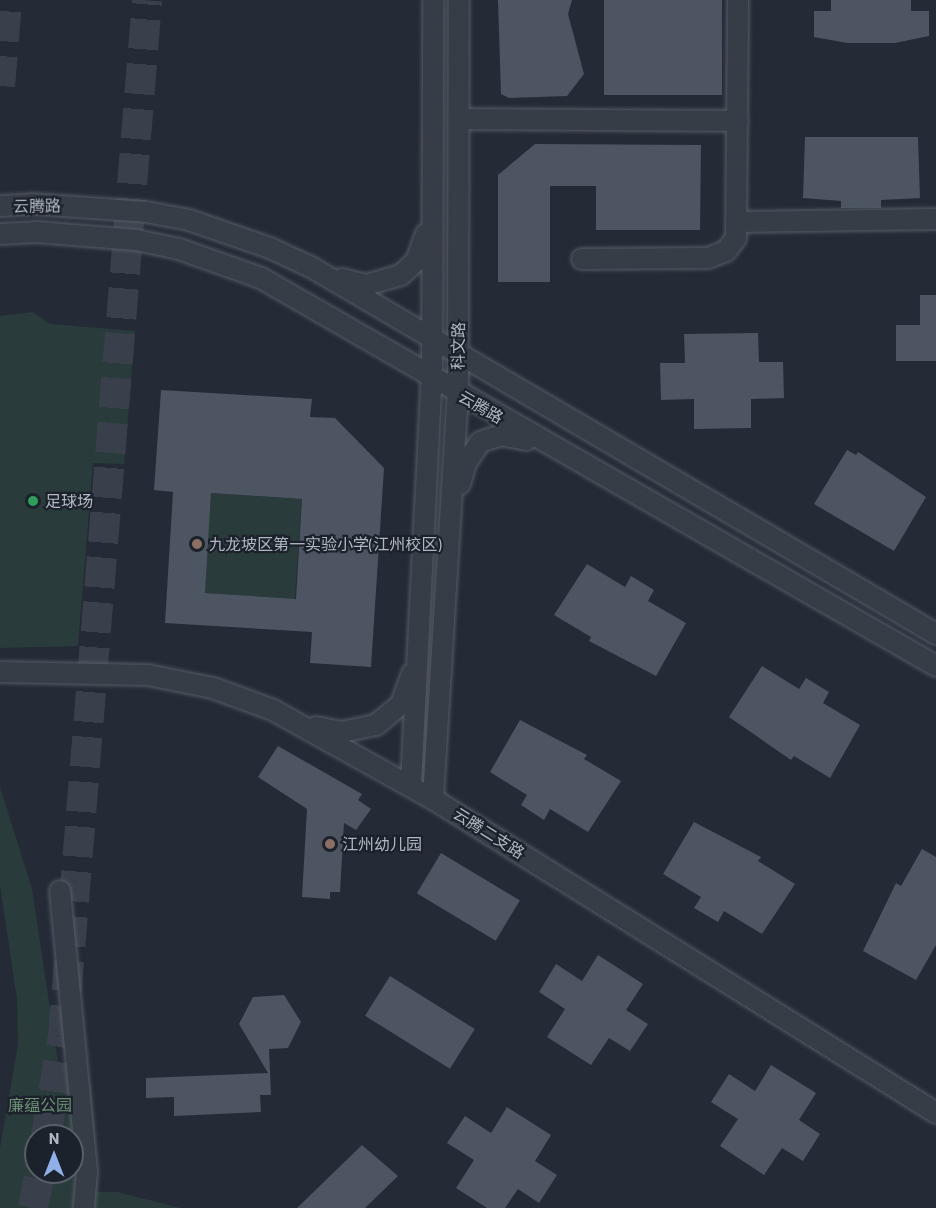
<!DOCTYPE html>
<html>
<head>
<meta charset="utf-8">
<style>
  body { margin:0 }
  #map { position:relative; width:936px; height:1208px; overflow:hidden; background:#242b36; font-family:Barlow,"Noto Sans SC",sans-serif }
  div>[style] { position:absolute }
  .green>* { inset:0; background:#2a3b3b; transform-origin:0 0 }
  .building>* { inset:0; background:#4c5561; transform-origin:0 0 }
  .highway-tunnel>* { height:30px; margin-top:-15px; transform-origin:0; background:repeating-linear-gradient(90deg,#39404b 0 30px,transparent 0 45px) }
  .roads { filter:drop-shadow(0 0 2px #555b65) drop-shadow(0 0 2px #555b65) }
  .minor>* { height:20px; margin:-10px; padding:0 10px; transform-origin:10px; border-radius:10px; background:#373d47 }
  .dots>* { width:16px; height:16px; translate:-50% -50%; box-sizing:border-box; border:3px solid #1c222b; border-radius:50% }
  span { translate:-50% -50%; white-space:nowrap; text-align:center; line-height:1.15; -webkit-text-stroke:4.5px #1c222b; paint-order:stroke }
  .street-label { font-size:16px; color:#b2b8c3 }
  .poi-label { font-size:16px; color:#b2b8c3 }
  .left { translate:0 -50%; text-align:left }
  .park-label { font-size:16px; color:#6c9176 }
  .north { position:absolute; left:24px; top:1124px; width:60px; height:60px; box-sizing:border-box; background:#1c222b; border:2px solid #585e68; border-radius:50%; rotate:0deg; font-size:16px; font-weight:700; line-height:24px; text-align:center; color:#b2b8c3 }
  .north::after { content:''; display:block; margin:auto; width:21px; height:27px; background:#90b0ea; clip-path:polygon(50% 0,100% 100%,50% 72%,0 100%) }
</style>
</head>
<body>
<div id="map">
  <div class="green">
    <div style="clip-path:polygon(33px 312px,50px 324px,135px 331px,124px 464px,93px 463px,78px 646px,0 648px,0 316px)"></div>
    <div style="left:211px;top:493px;width:91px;height:100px;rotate:4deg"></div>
    <div style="clip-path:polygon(evenodd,0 787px,32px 889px,61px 1083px,91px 1084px,98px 1192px,117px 1192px,181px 1208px,0 1208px,0 1148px,18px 1045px,17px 999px,0 885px,0 787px,36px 1136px,72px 1136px,72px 1172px,36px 1172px,36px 1136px)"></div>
  </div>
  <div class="building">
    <div style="clip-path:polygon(498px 0,572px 0,568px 14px,584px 74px,567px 96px,509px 98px,501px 94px)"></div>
    <div style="left:604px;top:0;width:118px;height:95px"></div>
    <div style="clip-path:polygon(831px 0,911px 0,911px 11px,929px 11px,929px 36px,895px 43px,847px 43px,814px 37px,814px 11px,831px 11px)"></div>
    <div style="clip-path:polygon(805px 137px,918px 137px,920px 198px,881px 200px,881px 208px,841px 208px,841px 201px,803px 198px)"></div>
    <div style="clip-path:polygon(535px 144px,701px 145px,700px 230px,596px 230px,596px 186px,550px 186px,550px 282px,498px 282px,498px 175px)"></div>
    <div style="clip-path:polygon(920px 295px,936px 295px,936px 361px,896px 361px,896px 325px,920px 325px)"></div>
    <div style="clip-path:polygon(758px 333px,759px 362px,783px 362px,784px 398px,751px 399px,751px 428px,694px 429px,694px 399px,661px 400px,660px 363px,685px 363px,684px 334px)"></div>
    <div style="clip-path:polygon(evenodd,161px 390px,312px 399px,310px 417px,335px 418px,384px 468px,371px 667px,310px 663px,312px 632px,165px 623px,173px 492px,154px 490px,161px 390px,211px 493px,302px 499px,296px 599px,205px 593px,211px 493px)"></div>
    <div style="clip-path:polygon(847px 450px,856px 455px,858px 452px,926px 497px,894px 551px,814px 504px)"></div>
    <div style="clip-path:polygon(587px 564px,625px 587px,631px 576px,654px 590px,648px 601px,686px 623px,656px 676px,589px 641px,591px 637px,554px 615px)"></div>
    <div style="clip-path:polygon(762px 666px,799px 689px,806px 678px,829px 692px,823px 703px,860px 725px,830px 778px,794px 756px,791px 760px,729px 717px)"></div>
    <div style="clip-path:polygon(520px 720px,587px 755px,584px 759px,621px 781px,588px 832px,550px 809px,544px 820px,521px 805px,527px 795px,490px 772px)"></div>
    <div style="clip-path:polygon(278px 746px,362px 794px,358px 800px,371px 809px,356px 830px,344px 823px,340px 892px,330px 892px,330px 899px,302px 897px,307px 809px,258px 777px)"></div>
    <div style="clip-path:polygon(694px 822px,761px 857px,758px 861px,795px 884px,762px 934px,724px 911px,718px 922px,694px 908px,701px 897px,663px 874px)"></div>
    <div style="clip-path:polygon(922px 849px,936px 857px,936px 945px,916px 980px,863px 951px,896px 883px,901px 886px)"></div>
    <div style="left:441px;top:853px;width:92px;height:47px;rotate:31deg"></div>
    <div style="clip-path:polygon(598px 955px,643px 984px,626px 1010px,648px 1024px,630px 1051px,609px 1038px,591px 1065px,547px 1037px,565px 1009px,539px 992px,556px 964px,582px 981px)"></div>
    <div style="left:390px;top:976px;width:100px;height:47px;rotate:32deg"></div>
    <div style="clip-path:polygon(284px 995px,301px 1022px,288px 1048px,269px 1049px,271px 1095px,260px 1095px,261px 1112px,174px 1116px,174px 1097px,146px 1098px,146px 1078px,268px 1073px,239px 1024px,253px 997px)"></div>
    <div style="clip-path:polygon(771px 1065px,816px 1093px,799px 1120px,820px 1134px,803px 1161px,782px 1148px,764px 1175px,720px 1146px,738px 1119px,711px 1102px,729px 1074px,755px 1091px)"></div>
    <div style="clip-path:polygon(507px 1107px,551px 1135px,535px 1161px,557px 1175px,539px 1203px,518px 1189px,505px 1208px,487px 1208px,456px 1188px,474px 1160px,447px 1143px,465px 1116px,491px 1133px)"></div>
    <div style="clip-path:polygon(362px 1145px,398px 1176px,365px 1208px,297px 1208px)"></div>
  </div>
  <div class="highway-tunnel">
    <div style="left:0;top:86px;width:86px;rotate:-85.3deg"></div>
    <div style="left:46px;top:1136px;width:101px;rotate:-80.4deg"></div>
    <div style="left:63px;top:1036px;width:1039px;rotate:-85.36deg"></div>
    <div style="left:33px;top:1208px;width:37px;rotate:-79deg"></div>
  </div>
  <div class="roads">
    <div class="minor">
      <div style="left:460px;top:119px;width:278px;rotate:0.4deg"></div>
      <div style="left:0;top:206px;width:33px;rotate:-3deg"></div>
      <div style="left:33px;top:204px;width:113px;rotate:4deg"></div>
      <div style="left:146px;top:212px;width:44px;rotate:10.5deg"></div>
      <div style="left:189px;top:220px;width:86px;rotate:19.1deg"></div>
      <div style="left:270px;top:248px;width:45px;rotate:24.9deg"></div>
      <div style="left:311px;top:267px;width:725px;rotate:30.42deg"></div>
      <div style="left:739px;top:222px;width:197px;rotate:-0.9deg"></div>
      <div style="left:0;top:234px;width:36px;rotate:-3deg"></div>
      <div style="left:36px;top:232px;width:100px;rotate:4.6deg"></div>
      <div style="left:136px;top:240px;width:44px;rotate:11.8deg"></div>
      <div style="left:179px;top:249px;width:87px;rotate:19.5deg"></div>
      <div style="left:261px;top:278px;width:779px;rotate:29.89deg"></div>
      <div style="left:582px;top:259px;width:126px;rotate:-0.5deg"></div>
      <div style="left:708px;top:258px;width:19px;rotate:-21deg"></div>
      <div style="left:726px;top:251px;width:16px;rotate:-52deg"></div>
      <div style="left:736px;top:238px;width:238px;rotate:-89.5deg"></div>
      <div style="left:342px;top:279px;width:25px;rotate:14deg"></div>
      <div style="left:366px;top:285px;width:36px;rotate:-16deg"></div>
      <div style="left:401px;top:275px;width:21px;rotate:-43deg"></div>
      <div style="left:416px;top:261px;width:29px;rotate:-70deg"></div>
      <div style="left:460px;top:484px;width:22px;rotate:-74deg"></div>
      <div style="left:466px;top:463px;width:25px;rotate:-56deg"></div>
      <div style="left:480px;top:442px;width:22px;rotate:-18deg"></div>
      <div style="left:501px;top:435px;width:26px;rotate:11deg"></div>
      <div style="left:0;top:672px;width:148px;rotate:1.2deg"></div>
      <div style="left:148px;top:675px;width:66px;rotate:11.3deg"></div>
      <div style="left:213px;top:688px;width:64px;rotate:20.1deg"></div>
      <div style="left:273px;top:710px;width:183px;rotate:29.1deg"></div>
      <div style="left:433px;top:799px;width:593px;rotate:31.97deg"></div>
      <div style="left:316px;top:727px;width:26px;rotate:11deg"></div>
      <div style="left:342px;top:732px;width:35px;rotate:-12deg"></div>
      <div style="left:376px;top:725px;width:33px;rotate:-40deg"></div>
      <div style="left:401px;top:704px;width:32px;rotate:-70deg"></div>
      <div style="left:411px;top:785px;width:409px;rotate:-87.1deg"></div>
      <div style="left:432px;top:377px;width:377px;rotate:-89.8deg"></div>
      <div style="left:433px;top:799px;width:406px;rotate:-86.5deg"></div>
      <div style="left:458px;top:394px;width:394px;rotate:-89.9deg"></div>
      <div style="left:60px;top:891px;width:282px;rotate:84.5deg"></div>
      <div style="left:87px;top:1172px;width:36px;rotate:95deg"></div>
    </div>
  </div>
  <div class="dots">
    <div style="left:33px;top:501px;background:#2e9e5b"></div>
    <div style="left:197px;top:544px;background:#8d6e63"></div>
    <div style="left:330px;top:844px;background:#8d6e63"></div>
  </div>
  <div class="street-label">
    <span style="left:37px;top:206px;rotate:-1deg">云腾路</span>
    <span style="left:458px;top:346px;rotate:-89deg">科文路</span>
    <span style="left:481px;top:407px;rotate:30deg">云腾路</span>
    <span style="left:489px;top:833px;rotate:32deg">云腾二支路</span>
  </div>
  <div class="poi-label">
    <span class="left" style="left:45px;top:501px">足球场</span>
    <span class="left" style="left:209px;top:544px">九龙坡区第一实验小学(江州校区)</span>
    <span class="left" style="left:342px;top:844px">江州幼儿园</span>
  </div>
  <div class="park-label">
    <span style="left:40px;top:1105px">廉蕴公园</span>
  </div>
  <div class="north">N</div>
</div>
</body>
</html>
